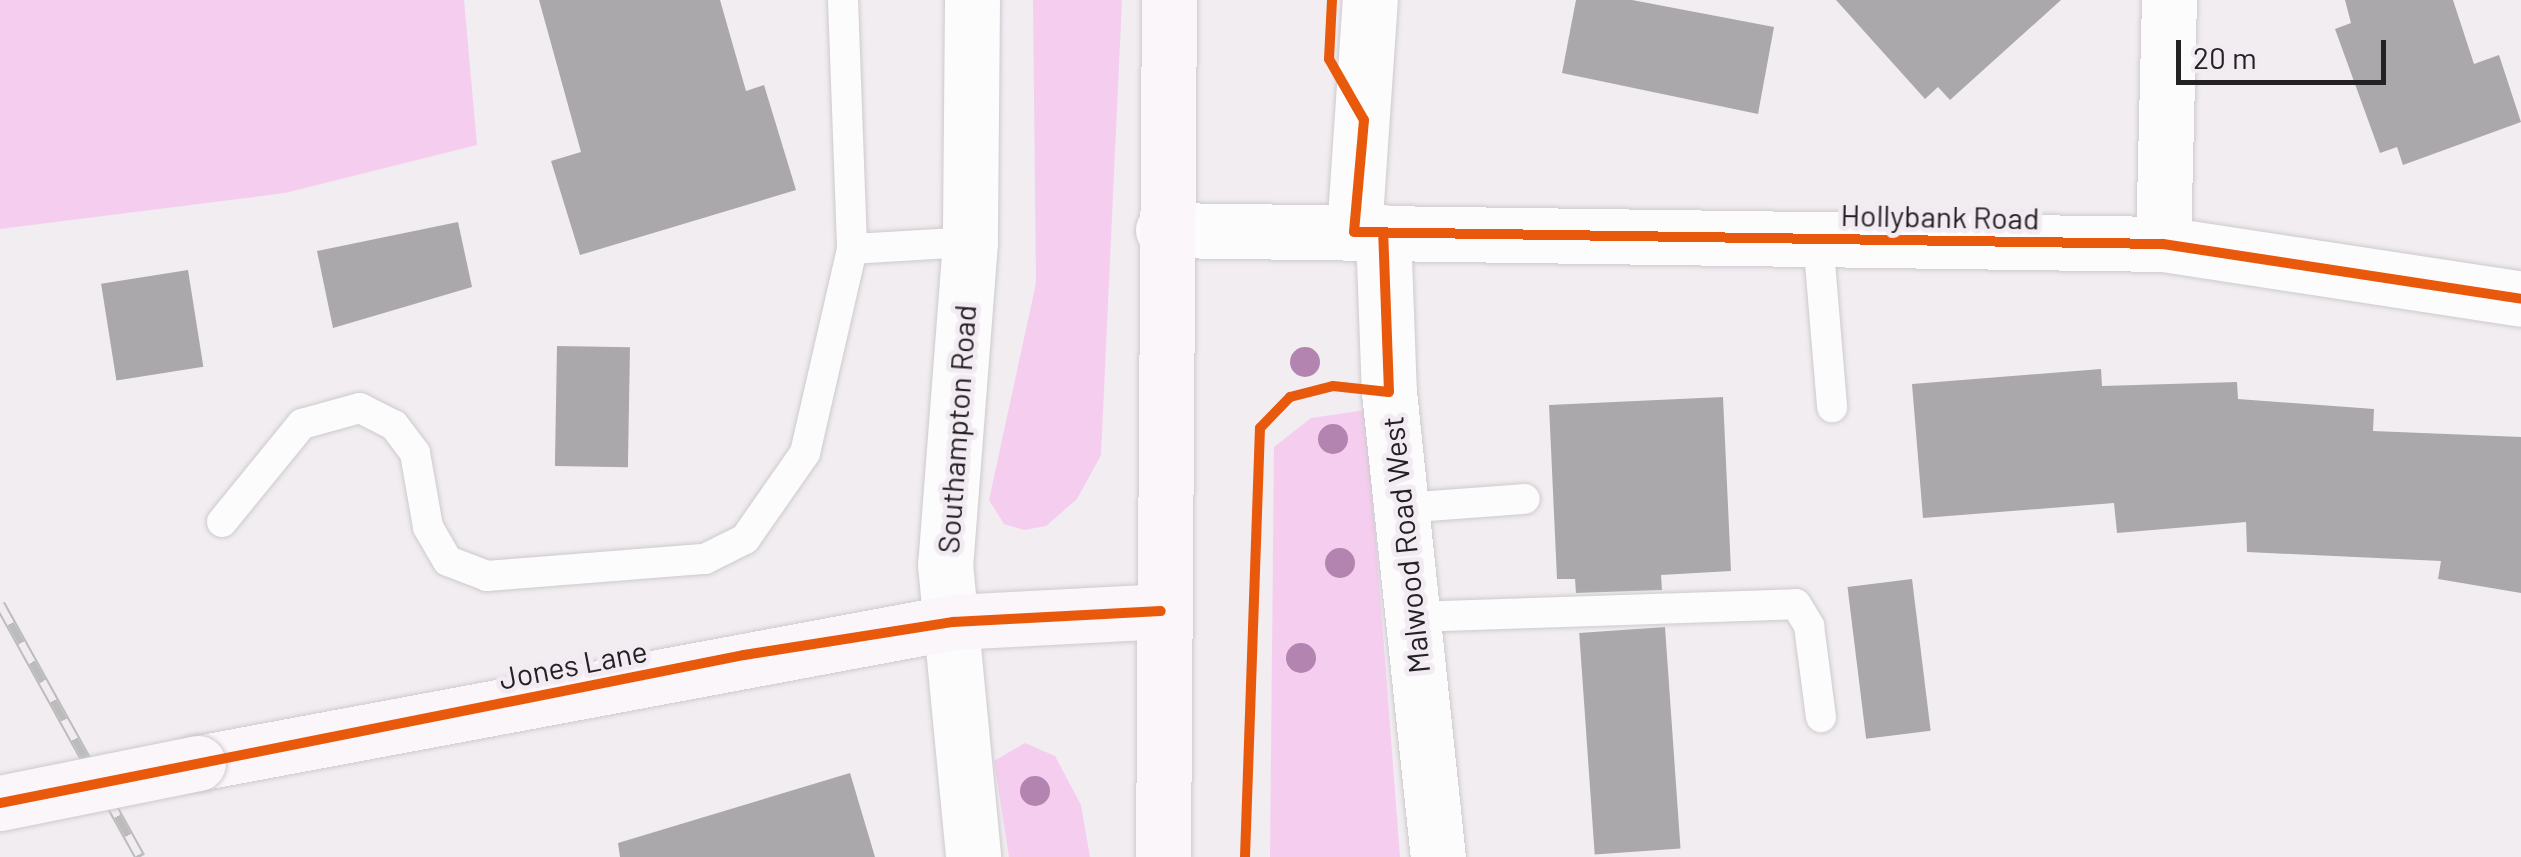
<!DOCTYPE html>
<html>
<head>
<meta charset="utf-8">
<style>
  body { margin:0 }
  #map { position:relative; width:2521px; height:857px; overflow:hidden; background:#f1edf1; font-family:Barlow,sans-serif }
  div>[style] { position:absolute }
  .green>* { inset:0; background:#f5ceef }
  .building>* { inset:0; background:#aba8ab; transform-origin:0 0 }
  .roads { filter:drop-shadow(0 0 2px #cdcacd) drop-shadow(0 0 2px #cdcacd) }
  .lane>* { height:30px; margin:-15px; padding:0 15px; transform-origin:15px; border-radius:15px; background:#fdfcfd }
  .street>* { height:55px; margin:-27.5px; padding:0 27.5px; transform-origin:27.5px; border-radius:27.5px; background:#fdfcfd }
  .secondary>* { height:55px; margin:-27.5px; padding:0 27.5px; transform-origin:27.5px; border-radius:27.5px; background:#faf6fa }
  .rail>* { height:11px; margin-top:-5.5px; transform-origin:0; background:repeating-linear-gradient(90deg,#f3ebf2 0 22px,#bcbcbc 0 44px); box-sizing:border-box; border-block:2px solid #bcbcbc }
  .bridges { filter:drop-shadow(0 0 2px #cdcacd) drop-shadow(0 0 2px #cdcacd) }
  .secondary-bridge>* { height:55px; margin:-27.5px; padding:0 27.5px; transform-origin:27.5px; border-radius:27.5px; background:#faf6fa }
  .cycleway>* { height:10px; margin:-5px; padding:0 5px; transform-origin:5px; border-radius:5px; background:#e8590c }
  .trees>* { width:30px; height:30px; margin:-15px; border-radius:50%; background:#b384af }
  span { translate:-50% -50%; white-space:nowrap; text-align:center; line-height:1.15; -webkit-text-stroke:10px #f3ebf2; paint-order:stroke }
  .street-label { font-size:30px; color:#242124 }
  .scale { position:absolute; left:2176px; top:40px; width:210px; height:45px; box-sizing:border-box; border:5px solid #242124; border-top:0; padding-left:12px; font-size:30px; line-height:35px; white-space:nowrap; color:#242124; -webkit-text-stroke:8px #f3ebf2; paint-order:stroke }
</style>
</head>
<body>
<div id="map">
  <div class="green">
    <div style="clip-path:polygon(0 0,464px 0,477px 145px,285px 193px,0 229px)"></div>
    <div style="clip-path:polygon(1033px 0,1122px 0,1101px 455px,1077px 499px,1046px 526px,1024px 530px,1004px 524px,989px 500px,1036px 283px)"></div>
    <div style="clip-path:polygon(1366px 410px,1400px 857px,1270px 857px,1274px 447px,1311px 418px)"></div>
    <div style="clip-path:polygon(1025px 743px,1055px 756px,1081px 805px,1090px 857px,1009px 857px,994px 761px)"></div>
  </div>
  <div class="building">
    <div style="clip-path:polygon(539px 0,720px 0,746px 91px,764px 85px,796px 190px,580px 255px,551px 161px,581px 152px)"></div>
    <div style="clip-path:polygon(1576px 0,1632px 0,1774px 27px,1758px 114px,1562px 73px)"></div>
    <div style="clip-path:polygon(1836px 0,2061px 0,1950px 100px,1938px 87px,1925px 99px)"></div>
    <div style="clip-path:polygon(2345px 0,2453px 0,2474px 64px,2499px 55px,2521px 122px,2403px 165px,2397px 147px,2380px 153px,2335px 29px,2351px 23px)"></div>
    <div style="clip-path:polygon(458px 222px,472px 287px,333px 328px,317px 251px)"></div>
    <div style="left:188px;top:270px;width:98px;height:88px;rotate:81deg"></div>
    <div style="left:557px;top:346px;width:73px;height:120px;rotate:1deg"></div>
    <div style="clip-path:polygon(2101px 369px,2102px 386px,2237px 382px,2238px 399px,2374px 409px,2373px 431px,2521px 437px,2521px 593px,2438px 579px,2441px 561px,2247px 552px,2246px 522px,2117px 533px,2114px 503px,1923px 518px,1912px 384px)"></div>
    <div style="clip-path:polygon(1723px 397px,1731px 571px,1661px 575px,1662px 590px,1576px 593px,1575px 579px,1557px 579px,1549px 405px)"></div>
    <div style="left:1912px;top:579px;width:153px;height:65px;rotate:83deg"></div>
    <div style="left:1665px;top:627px;width:222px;height:86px;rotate:86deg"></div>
    <div style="clip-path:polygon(850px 773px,875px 857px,620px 857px,618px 843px)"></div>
  </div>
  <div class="roads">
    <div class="lane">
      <div style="left:843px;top:0;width:249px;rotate:87.9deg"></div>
      <div style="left:852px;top:249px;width:118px;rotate:-3.4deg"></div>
      <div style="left:1818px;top:239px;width:169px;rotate:85.2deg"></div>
      <div style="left:1402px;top:508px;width:123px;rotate:-4.2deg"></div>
      <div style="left:222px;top:522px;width:127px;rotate:-50.8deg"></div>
      <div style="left:302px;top:424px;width:60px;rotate:-15.4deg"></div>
      <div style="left:360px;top:408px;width:38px;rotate:27deg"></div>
      <div style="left:394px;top:425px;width:35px;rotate:53deg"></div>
      <div style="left:415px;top:453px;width:75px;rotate:80deg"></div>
      <div style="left:428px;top:527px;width:39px;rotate:60deg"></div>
      <div style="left:448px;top:561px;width:42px;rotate:21deg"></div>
      <div style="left:487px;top:576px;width:219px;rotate:-4.5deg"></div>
      <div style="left:705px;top:559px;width:45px;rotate:-26.6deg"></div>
      <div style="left:745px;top:539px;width:105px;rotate:-55.1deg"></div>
      <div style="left:805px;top:453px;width:209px;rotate:-77deg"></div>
      <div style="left:1412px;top:617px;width:384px;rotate:-1.9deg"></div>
      <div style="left:1796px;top:604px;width:26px;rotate:59deg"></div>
      <div style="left:1809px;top:626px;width:92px;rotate:82.5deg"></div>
    </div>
    <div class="street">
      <div style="left:972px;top:0;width:242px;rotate:90.5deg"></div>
      <div style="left:970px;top:242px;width:323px;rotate:94.4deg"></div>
      <div style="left:945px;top:564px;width:294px;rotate:84.5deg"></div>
      <div style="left:1163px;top:230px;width:1000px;rotate:0.8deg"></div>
      <div style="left:2163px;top:244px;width:362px;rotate:8.7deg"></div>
      <div style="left:1354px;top:232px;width:233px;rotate:-86.1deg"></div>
      <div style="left:1383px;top:232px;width:160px;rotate:87.9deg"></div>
      <div style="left:1389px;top:392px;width:468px;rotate:84deg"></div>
      <div style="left:2163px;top:244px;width:244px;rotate:-88.6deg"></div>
    </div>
    <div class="secondary">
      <div style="left:198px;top:763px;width:768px;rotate:-10.58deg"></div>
      <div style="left:953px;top:622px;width:208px;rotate:-3deg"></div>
      <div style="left:1163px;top:857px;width:857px;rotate:-89.6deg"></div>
    </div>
  </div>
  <div class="rail">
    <div style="left:0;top:604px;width:289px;rotate:61deg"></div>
  </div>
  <div class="bridges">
    <div class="secondary-bridge">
      <div style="left:0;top:803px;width:202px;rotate:-11.4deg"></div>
    </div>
  </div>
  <div class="cycleway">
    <div style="left:1332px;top:0;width:59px;rotate:92.9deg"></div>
    <div style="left:1329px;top:59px;width:70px;rotate:60.2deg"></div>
    <div style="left:1364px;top:120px;width:112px;rotate:95.1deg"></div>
    <div style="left:1354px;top:232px;width:809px;rotate:0.85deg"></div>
    <div style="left:2163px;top:244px;width:362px;rotate:8.7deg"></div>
    <div style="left:0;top:803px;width:759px;rotate:-11.25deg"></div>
    <div style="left:744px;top:655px;width:212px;rotate:-9deg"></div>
    <div style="left:953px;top:622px;width:208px;rotate:-3deg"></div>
    <div style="left:1245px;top:857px;width:429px;rotate:-88deg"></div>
    <div style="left:1260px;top:428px;width:43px;rotate:-45.9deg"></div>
    <div style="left:1290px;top:397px;width:44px;rotate:-14.3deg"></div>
    <div style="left:1333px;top:386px;width:56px;rotate:6.1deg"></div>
    <div style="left:1389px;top:392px;width:160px;rotate:-92.1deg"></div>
  </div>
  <div class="trees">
    <div style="left:1305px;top:362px"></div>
    <div style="left:1333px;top:439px"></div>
    <div style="left:1340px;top:563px"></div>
    <div style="left:1301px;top:658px"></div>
    <div style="left:1035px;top:791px"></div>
  </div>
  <div class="street-label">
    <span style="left:1940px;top:216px;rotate:1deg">Hollybank Road</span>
    <span style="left:956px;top:429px;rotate:-86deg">Southampton Road</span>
    <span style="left:1405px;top:545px;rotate:-96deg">Malwood Road West</span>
    <span style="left:573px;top:664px;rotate:-11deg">Jones Lane</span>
  </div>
  <div class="scale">20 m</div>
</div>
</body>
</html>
